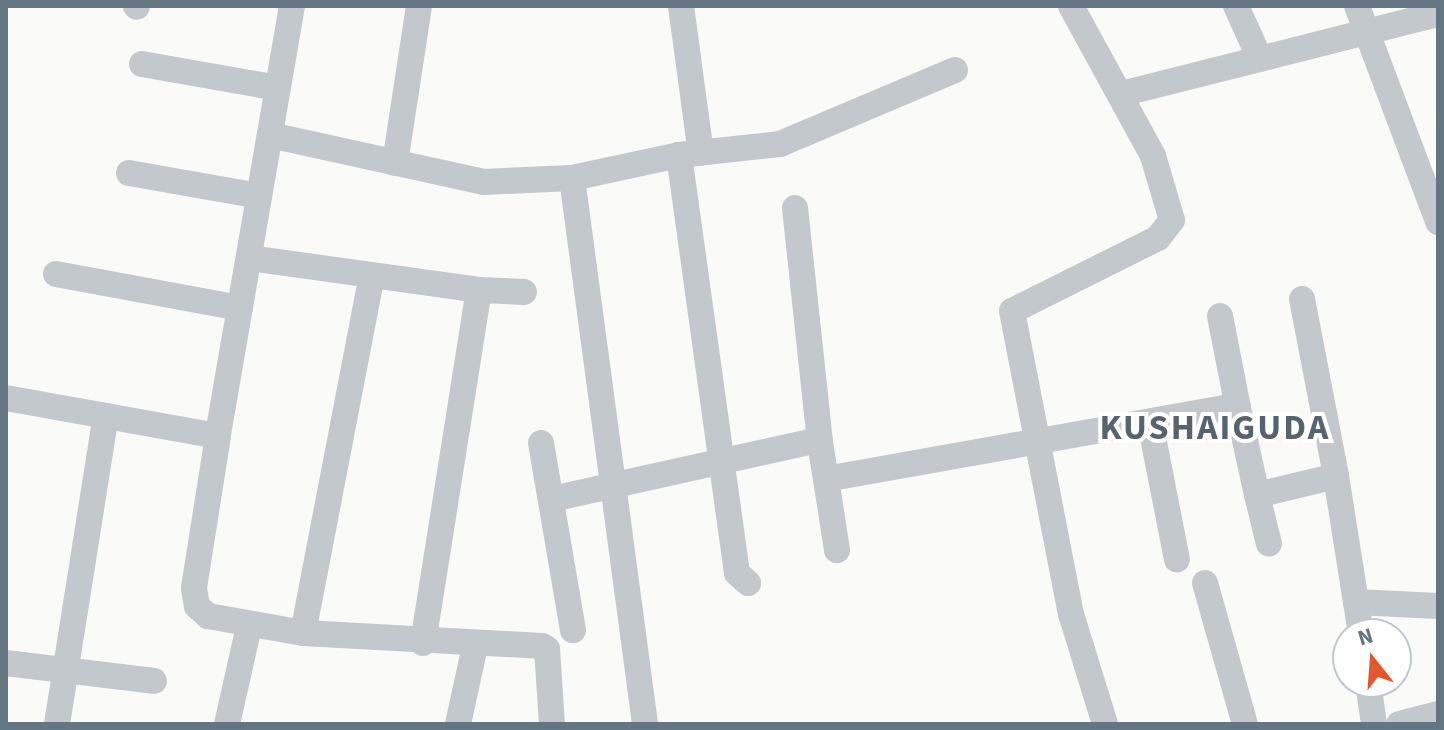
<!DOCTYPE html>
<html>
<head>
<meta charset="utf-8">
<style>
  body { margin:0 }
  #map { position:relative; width:1444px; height:730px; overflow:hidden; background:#fafaf8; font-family:"Source Sans 3",sans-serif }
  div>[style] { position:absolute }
  .minor>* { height:26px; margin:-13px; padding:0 13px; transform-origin:13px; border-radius:13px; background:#c3c8cc }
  span { translate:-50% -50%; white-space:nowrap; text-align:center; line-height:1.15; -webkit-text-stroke:8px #fff; paint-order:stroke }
  .district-label { font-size:36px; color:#57646e; font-weight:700; letter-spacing:2px }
  .frame { position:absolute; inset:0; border:8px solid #657683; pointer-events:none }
  .north { position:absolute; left:1332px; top:618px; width:80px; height:80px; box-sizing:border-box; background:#fff; border:2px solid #c1c8cd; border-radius:50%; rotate:343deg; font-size:22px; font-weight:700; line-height:32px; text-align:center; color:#657683 }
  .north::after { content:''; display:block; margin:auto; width:28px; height:36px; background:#e4572e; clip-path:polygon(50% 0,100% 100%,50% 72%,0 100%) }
</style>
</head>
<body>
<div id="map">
  <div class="minor">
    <div style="left:136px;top:6px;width:1px;rotate:45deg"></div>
    <div style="left:292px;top:6px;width:436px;rotate:99.8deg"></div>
    <div style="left:218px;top:436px;width:154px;rotate:99deg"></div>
    <div style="left:194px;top:588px;width:18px;rotate:81deg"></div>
    <div style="left:197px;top:606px;width:15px;rotate:42deg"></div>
    <div style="left:208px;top:616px;width:97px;rotate:10.1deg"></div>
    <div style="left:303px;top:633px;width:239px;rotate:3.1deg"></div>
    <div style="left:542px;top:646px;width:6px;rotate:31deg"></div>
    <div style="left:547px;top:649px;width:75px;rotate:86.2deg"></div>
    <div style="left:681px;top:6px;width:148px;rotate:82.3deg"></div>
    <div style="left:1071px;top:6px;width:171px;rotate:61.3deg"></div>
    <div style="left:1153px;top:156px;width:67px;rotate:73.5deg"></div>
    <div style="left:1172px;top:220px;width:23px;rotate:128deg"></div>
    <div style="left:1158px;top:238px;width:163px;rotate:153.4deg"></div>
    <div style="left:1012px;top:311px;width:309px;rotate:79deg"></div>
    <div style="left:1071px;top:614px;width:115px;rotate:72.8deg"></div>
    <div style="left:1236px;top:6px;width:58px;rotate:65.6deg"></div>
    <div style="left:1357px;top:6px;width:231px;rotate:69.4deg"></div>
    <div style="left:142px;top:64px;width:138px;rotate:10deg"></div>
    <div style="left:1121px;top:94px;width:327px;rotate:-14.2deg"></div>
    <div style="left:270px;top:135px;width:218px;rotate:12.4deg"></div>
    <div style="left:483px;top:182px;width:89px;rotate:-2.6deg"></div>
    <div style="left:572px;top:178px;width:109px;rotate:-12.1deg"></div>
    <div style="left:679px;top:155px;width:102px;rotate:-6.2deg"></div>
    <div style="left:780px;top:144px;width:190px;rotate:-22.9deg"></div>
    <div style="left:679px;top:155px;width:422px;rotate:82.1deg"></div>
    <div style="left:737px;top:573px;width:15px;rotate:42deg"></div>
    <div style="left:395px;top:163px;width:159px;rotate:-81.3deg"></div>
    <div style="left:129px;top:173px;width:132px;rotate:10deg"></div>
    <div style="left:572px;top:178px;width:551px;rotate:82.38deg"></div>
    <div style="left:795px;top:208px;width:235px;rotate:83.9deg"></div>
    <div style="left:249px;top:258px;width:232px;rotate:7.9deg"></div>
    <div style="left:56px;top:274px;width:187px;rotate:10.5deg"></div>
    <div style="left:1302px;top:299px;width:180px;rotate:79.1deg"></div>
    <div style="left:1220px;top:316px;width:94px;rotate:78.9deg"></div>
    <div style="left:6px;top:398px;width:215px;rotate:10.2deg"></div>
    <div style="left:1150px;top:422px;width:140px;rotate:78.9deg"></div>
    <div style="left:541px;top:443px;width:190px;rotate:80.3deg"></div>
    <div style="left:826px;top:479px;width:72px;rotate:81.2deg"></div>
    <div style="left:1257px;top:495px;width:50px;rotate:76.2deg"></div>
    <div style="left:552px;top:499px;width:263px;rotate:-12.5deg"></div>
    <div style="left:809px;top:442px;width:11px"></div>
    <div style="left:820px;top:442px;width:37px;rotate:81deg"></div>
    <div style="left:826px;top:479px;width:410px;rotate:-10.1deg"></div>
    <div style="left:1230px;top:407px;width:8px;rotate:7deg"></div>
    <div style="left:1238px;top:408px;width:89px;rotate:77.7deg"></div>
    <div style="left:1257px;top:495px;width:81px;rotate:-13.5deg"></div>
    <div style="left:1336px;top:476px;width:160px;rotate:81deg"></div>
    <div style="left:1205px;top:583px;width:147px;rotate:74.2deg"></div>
    <div style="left:1356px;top:602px;width:82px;rotate:2.8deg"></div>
    <div style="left:303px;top:633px;width:364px;rotate:-79.1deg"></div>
    <div style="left:423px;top:643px;width:357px;rotate:-81deg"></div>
    <div style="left:479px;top:290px;width:45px;rotate:2.5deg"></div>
    <div style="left:6px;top:663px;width:149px;rotate:6.9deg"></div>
    <div style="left:1368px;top:682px;width:42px;rotate:81.9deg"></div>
    <div style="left:57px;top:724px;width:312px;rotate:-81deg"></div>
    <div style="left:227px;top:724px;width:100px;rotate:-77.3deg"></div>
    <div style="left:458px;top:724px;width:80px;rotate:-77.7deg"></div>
    <div style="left:1399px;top:724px;width:40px;rotate:-14.4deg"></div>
  </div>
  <div class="district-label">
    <span style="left:1215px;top:428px">KUSHAIGUDA</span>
  </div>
  <div class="frame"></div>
  <div class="north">N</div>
</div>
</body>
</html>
